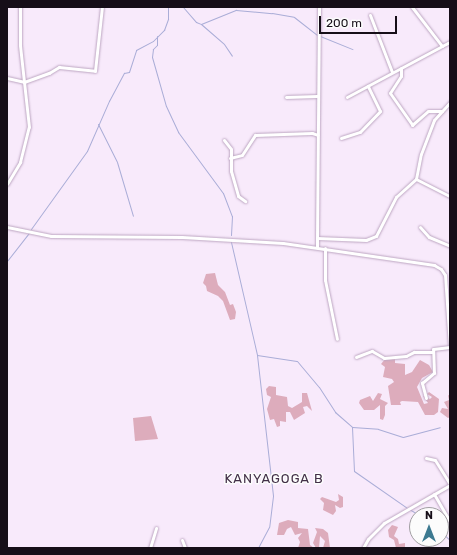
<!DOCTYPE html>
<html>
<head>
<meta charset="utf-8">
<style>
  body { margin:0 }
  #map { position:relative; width:457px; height:555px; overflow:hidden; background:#f8eafb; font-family:Rubik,sans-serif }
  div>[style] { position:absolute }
  .forest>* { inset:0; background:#ddacbc }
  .stream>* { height:1px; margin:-0.5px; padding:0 0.5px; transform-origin:0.5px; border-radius:0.5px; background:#aaadd7 }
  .roads { filter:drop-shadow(0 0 1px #bda6c2) drop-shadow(0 0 1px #bda6c2) }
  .minor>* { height:3px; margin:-1.5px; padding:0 1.5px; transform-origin:1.5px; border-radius:1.5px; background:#fff }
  span { translate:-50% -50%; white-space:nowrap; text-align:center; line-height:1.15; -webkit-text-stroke:3px #fcfcfc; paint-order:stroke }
  .quarter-label { font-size:13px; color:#422f47; letter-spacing:1px }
  .frame { position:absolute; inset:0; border:8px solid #160e18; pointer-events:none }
  .north { position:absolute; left:409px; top:507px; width:40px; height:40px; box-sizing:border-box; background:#fcfcfc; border:1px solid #a09da1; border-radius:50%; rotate:0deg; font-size:11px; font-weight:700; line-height:16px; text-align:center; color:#160e18 }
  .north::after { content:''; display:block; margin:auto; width:14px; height:18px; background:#3d7a91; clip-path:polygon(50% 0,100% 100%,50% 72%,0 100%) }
  .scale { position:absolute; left:319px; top:16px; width:78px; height:18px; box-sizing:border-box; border:2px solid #160e18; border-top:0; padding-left:5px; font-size:12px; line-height:14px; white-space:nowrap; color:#160e18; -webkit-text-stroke:3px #fcfcfc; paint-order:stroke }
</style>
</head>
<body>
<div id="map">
  <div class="forest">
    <div style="clip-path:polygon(215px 273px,218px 285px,225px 292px,230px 305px,233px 304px,236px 312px,235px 319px,230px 320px,223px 301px,218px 296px,207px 291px,206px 286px,203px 283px,206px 274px)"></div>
    <div style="clip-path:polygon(395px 356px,395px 363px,405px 364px,405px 375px,412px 372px,420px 360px,429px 365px,433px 372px,422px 378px,417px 387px,424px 404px,428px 403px,423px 396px,430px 399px,432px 397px,427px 394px,429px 392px,439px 399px,438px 412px,434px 415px,425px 415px,418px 402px,402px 401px,400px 402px,401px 405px,391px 405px,388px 386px,394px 382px,392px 379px,383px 377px,385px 367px,381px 364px,387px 357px)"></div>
    <div style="clip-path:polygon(269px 386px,276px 387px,276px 395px,287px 397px,288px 406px,292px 408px,302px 402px,302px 393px,307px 393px,312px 411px,307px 406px,303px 407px,305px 413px,294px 420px,290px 412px,286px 412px,286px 422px,280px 421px,280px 426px,277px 427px,274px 419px,270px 420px,267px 409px,271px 397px,267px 395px,266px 389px)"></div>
    <div style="clip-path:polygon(378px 393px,382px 394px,380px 399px,388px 403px,385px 406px,385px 415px,383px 420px,380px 419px,380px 405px,374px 410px,364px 410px,359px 403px,360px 400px,370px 396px,373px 401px)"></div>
    <div style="clip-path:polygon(448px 395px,450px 396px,450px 417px,448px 418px,440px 412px,442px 408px,448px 409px,444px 402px,449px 400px)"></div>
    <div style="clip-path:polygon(151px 416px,158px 439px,135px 441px,133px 418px)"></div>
    <div style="clip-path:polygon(338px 494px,343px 497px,343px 507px,340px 508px,335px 505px,336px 511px,333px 515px,323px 510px,324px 503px,320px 499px,322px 497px,336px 502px,339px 500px)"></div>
    <div style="clip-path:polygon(288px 520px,298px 522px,298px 528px,308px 529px,310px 545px,314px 548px,298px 548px,300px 542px,298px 538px,302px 533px,295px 535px,291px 527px,287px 529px,284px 535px,277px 535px,279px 523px)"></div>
    <div style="clip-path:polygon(392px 525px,398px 527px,394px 536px,398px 539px,399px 544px,405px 543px,405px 548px,396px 548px,394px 540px,389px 537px,388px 530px)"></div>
    <div style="clip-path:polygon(315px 528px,323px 529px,328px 533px,330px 548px,323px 548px,325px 541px,320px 536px,319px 548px,316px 548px,313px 543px,317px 532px)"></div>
  </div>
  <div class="stream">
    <div style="left:183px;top:7px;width:20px;rotate:49deg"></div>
    <div style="left:196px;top:22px;width:5px;rotate:22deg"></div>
    <div style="left:201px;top:24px;width:38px;rotate:-22deg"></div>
    <div style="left:236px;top:10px;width:36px;rotate:5deg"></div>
    <div style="left:272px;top:13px;width:22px;rotate:10deg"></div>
    <div style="left:294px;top:17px;width:29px;rotate:38deg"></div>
    <div style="left:201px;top:24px;width:30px;rotate:41deg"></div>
    <div style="left:224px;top:44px;width:14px;rotate:56deg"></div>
    <div style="left:157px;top:36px;width:9px;rotate:90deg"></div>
    <div style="left:157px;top:45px;width:6px;rotate:135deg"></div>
    <div style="left:153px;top:49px;width:8px;rotate:97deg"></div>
    <div style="left:152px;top:57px;width:51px;rotate:74.1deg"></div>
    <div style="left:166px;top:106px;width:29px;rotate:65deg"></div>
    <div style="left:178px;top:132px;width:76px;rotate:53.6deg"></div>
    <div style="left:223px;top:193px;width:25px;rotate:69deg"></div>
    <div style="left:232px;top:216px;width:19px;rotate:93deg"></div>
    <div style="left:320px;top:36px;width:35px;rotate:22deg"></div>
    <div style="left:98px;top:124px;width:42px;rotate:63.4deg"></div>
    <div style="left:117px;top:162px;width:56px;rotate:73.5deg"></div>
    <div style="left:31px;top:229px;width:96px;rotate:-54.3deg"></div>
    <div style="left:87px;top:151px;width:55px;rotate:-66.3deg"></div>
    <div style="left:109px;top:101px;width:32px;rotate:-62deg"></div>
    <div style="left:124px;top:73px;width:5px;rotate:-11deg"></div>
    <div style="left:129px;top:72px;width:23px;rotate:-72deg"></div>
    <div style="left:136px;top:50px;width:19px;rotate:-28deg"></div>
    <div style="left:153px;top:41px;width:16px;rotate:-45deg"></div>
    <div style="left:164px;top:30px;width:12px;rotate:-70deg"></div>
    <div style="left:168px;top:19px;width:12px;rotate:-90deg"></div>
    <div style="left:231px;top:242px;width:116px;rotate:77deg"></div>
    <div style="left:257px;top:355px;width:142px;rotate:83.5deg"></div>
    <div style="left:273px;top:496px;width:31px;rotate:97deg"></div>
    <div style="left:269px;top:527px;width:24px;rotate:118deg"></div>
    <div style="left:7px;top:261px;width:36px;rotate:-52deg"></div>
    <div style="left:257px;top:355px;width:40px;rotate:8.5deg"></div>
    <div style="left:297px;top:361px;width:34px;rotate:50deg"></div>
    <div style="left:319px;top:387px;width:30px;rotate:57deg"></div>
    <div style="left:335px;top:412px;width:23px;rotate:41deg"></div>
    <div style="left:352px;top:427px;width:26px;rotate:4deg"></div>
    <div style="left:378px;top:429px;width:26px;rotate:18deg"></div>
    <div style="left:403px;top:437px;width:38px;rotate:-15deg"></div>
    <div style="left:352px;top:427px;width:44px;rotate:87.4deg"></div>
    <div style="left:354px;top:471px;width:65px;rotate:34.9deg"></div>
    <div style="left:409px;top:509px;width:12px;rotate:31deg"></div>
    <div style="left:441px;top:532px;width:12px;rotate:42deg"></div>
  </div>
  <div class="roads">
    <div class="minor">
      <div style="left:412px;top:7px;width:49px;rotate:52.4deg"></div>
      <div style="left:442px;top:46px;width:9px;rotate:-27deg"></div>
      <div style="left:370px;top:15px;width:61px;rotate:68.9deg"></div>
      <div style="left:401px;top:68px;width:8px;rotate:90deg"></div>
      <div style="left:401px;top:76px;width:20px;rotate:123deg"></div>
      <div style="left:390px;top:93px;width:39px;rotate:55deg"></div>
      <div style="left:412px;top:125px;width:21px;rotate:-41deg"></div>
      <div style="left:428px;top:111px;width:14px"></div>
      <div style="left:7px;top:78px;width:17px;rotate:13deg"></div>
      <div style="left:24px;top:82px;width:27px;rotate:-20deg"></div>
      <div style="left:49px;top:73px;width:12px;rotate:-31deg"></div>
      <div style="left:59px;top:67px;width:36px;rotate:6deg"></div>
      <div style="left:95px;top:71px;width:64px;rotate:-83.8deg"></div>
      <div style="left:286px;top:97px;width:31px;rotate:-2deg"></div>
      <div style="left:347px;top:97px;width:108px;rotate:-28.2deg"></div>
      <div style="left:341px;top:138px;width:20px;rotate:-18deg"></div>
      <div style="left:360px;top:132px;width:29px;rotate:-46deg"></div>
      <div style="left:380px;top:111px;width:28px;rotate:-116deg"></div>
      <div style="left:224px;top:140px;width:11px;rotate:52deg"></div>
      <div style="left:231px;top:149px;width:22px;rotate:90deg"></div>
      <div style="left:231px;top:171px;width:26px;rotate:74deg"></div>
      <div style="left:238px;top:196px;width:9px;rotate:36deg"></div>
      <div style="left:230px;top:158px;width:12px;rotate:-14deg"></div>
      <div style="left:242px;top:155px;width:24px;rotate:-57deg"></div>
      <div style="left:255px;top:135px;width:57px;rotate:-2deg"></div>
      <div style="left:312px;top:133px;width:6px;rotate:18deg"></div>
      <div style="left:416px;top:179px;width:38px;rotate:27deg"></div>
      <div style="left:7px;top:184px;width:26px;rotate:-59deg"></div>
      <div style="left:20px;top:162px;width:36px;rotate:-76deg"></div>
      <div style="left:29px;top:127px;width:82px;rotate:-96.3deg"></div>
      <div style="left:20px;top:45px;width:38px;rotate:-90deg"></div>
      <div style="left:7px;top:227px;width:45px;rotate:11.6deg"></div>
      <div style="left:51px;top:236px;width:131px;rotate:0.4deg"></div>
      <div style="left:182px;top:237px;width:101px;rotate:3.4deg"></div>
      <div style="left:283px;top:243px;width:153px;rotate:8.3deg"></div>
      <div style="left:434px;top:265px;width:8px;rotate:30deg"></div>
      <div style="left:441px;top:269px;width:7px;rotate:56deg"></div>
      <div style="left:445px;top:275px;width:71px;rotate:86deg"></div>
      <div style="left:420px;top:227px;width:13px;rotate:48deg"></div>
      <div style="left:429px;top:237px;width:23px;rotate:23deg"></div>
      <div style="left:317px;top:238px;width:231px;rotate:-89.5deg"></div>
      <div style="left:317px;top:247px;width:9px;rotate:-90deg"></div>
      <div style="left:317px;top:238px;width:49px;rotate:2.3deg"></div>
      <div style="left:366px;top:240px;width:11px;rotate:-22deg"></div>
      <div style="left:376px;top:236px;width:44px;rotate:-62.9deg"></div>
      <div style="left:396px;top:197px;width:27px;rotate:-42deg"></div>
      <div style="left:416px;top:179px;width:25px;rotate:-79deg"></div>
      <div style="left:421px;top:154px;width:36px;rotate:-69deg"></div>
      <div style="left:434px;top:120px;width:24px;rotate:-48deg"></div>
      <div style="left:325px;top:248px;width:32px;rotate:90deg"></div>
      <div style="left:325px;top:280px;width:60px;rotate:78.5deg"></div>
      <div style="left:356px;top:357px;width:17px;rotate:-21deg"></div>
      <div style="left:372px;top:351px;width:14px;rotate:30deg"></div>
      <div style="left:384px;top:358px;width:22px;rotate:-5deg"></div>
      <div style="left:406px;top:356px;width:9px;rotate:-27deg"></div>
      <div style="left:414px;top:352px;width:19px"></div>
      <div style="left:426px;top:398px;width:16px;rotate:-105deg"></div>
      <div style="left:422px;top:383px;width:16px;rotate:-40deg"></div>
      <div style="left:434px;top:373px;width:24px;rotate:-92deg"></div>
      <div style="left:433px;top:349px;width:17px;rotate:-7deg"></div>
      <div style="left:426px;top:458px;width:9px;rotate:13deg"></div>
      <div style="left:435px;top:460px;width:28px;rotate:58deg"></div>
      <div style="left:434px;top:494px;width:32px;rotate:60deg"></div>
      <div style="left:182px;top:540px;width:9px;rotate:69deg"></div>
      <div style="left:150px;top:548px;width:21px;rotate:-73deg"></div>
      <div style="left:363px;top:548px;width:10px;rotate:-61deg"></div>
      <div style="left:368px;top:539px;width:23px;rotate:-45deg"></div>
      <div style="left:384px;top:523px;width:76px;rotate:-29.9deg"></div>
    </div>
  </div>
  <div class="quarter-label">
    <span style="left:274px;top:479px">KANYAGOGA B</span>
  </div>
  <div class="frame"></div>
  <div class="north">N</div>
  <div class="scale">200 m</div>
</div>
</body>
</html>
